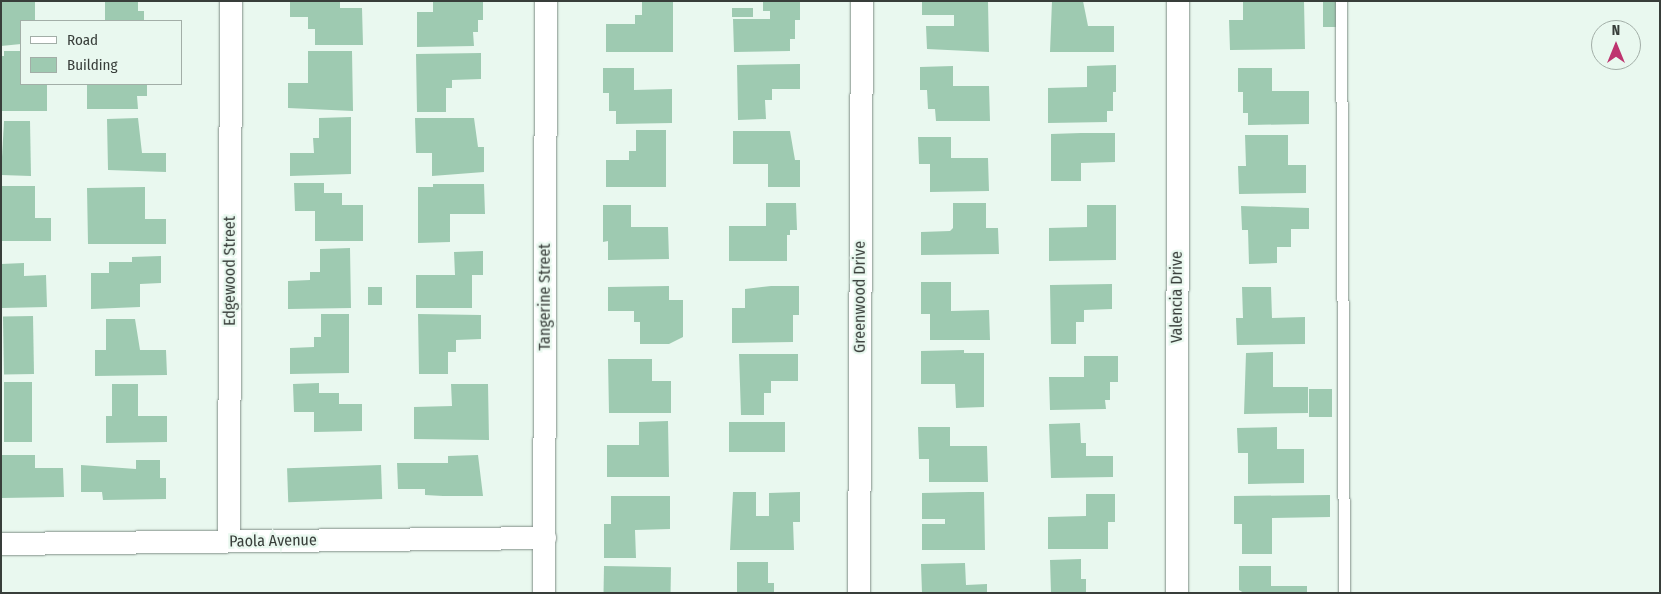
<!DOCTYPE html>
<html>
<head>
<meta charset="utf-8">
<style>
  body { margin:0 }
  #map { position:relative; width:1661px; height:594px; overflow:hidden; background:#e9f8ef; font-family:"Fira Sans Condensed",sans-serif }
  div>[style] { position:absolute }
  .building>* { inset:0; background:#9ecab1; transform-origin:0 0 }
  .roads { filter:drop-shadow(0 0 1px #818e87) drop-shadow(0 0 1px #818e87) }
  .service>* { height:11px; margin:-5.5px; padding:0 5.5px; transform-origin:5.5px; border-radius:5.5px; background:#fff }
  .minor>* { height:22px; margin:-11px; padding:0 11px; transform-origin:11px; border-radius:11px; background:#fff }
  span { translate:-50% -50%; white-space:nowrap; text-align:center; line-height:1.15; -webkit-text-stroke:4.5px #e9f8ef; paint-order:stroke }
  .street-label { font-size:16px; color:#383e3a }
  .frame { position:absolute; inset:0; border:2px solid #383e3a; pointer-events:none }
  .legend { position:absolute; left:20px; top:20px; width:162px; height:65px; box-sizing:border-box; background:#e9f8ef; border:1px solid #a2aea7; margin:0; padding:6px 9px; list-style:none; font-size:15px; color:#383e3a }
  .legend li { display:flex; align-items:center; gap:10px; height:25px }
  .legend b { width:25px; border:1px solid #a2aea7 }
  .north { position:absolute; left:1591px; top:20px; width:50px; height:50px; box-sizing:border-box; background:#e9f8ef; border:1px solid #a2aea7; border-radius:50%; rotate:0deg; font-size:14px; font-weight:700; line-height:20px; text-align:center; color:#383e3a }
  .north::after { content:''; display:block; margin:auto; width:18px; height:22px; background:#be346f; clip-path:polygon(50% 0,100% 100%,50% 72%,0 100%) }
</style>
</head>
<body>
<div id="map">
  <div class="building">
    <div style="clip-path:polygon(2px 1px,35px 1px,35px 21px,21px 21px,21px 44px,1px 46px)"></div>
    <div style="clip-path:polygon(105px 1px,138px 1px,138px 11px,144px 11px,144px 21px,105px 21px)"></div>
    <div style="clip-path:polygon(290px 1px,340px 1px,340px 8px,362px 8px,363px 45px,315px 45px,315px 29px,308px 29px,308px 17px,290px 17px)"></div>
    <div style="clip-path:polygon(433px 1px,483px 1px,483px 20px,478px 20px,478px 32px,473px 32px,474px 46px,417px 47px,417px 12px,433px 12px)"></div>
    <div style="clip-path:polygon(642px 1px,673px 1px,673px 52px,606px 52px,606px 24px,635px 24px,635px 15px,642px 15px)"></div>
    <div style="clip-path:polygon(763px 1px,800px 1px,800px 20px,795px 20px,795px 39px,790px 39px,790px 51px,734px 52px,733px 19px,770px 19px,770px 11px,763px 11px)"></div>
    <div style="clip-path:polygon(922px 1px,988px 1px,989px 52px,927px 49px,926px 26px,954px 26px,954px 15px,922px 15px)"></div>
    <div style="clip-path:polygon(1052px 1px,1083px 1px,1088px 26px,1114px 26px,1114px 52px,1050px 52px)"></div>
    <div style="clip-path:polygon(1243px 1px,1304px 1px,1305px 49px,1230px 50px,1229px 20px,1243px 20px)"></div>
    <div style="left:1323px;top:1px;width:14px;height:26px"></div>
    <div style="left:732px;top:8px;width:21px;height:9px"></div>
    <div style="clip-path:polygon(4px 51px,21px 51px,21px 84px,47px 84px,47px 111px,1px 111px,1px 56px,4px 56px)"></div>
    <div style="clip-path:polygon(308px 51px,352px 51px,353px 111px,288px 108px,288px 83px,308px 83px)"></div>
    <div style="clip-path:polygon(481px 53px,481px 79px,452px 80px,452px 88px,446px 88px,446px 112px,417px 112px,416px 54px)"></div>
    <div style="clip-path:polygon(800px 64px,800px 89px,772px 89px,772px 100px,765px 100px,766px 119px,738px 120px,737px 65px)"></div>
    <div style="clip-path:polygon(1116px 65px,1116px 92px,1113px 92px,1113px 111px,1107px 111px,1107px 122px,1048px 123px,1048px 88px,1087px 87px,1087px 66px)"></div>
    <div style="clip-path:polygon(953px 66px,953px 86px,989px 86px,990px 121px,936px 121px,935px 109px,928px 109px,927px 90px,920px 90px,920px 67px)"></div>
    <div style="clip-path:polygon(603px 68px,634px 68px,634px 90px,672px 89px,672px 123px,616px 124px,616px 111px,609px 111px,609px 93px,603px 93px)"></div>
    <div style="clip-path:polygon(1238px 68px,1272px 68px,1272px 91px,1309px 91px,1309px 124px,1248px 125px,1248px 113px,1243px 113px,1243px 92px,1238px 92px)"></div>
    <div style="clip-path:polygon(87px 84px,147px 84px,147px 96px,137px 96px,138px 109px,87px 109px)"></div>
    <div style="clip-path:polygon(351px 117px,351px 174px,290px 176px,290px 153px,314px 153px,313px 138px,319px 138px,319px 118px)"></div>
    <div style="clip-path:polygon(138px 118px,142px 153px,166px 153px,166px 172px,108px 170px,107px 119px)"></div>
    <div style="clip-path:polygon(415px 118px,474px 118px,478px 147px,484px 147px,484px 172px,432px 176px,432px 153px,416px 153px)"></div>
    <div style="clip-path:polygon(4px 121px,30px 121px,31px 176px,1px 175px)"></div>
    <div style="clip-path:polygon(636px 130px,666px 130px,666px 187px,606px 187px,606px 160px,629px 160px,629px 151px,636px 151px)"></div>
    <div style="clip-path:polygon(733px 131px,790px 131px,795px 160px,800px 160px,800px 187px,768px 187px,768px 164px,733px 164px)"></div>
    <div style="clip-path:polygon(1081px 133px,1115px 133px,1115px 162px,1081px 163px,1081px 181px,1051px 181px,1051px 134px)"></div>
    <div style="clip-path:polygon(1245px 135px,1288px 135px,1288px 165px,1306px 165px,1306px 193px,1239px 194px,1238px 166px,1246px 166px)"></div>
    <div style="clip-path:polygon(918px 137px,951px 137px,951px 158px,988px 158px,989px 191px,930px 192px,930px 164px,919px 164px)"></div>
    <div style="clip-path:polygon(294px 183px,324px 183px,324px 193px,342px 193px,342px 205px,363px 205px,363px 241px,315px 241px,315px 211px,295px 211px)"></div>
    <div style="clip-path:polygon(433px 184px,484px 184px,485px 214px,450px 214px,450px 242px,418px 243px,418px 187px,433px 187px)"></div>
    <div style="clip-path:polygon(1px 186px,35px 186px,35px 218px,51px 218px,51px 241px,1px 241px)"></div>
    <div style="clip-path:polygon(145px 187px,145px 219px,166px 219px,166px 244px,88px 244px,87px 188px)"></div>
    <div style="clip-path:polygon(766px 203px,796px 203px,797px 230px,790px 230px,790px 235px,787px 235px,787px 261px,729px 261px,729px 226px,766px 226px)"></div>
    <div style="clip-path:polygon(953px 203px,986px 203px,986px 228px,998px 228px,999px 254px,921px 255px,921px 232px,950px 231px,953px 228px)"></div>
    <div style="clip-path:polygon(603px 205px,631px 205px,631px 227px,668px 227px,669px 259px,608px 260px,608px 241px,603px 242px)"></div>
    <div style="clip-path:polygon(1087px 205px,1116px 205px,1116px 260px,1049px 261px,1049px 228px,1087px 227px)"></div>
    <div style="clip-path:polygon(1241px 206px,1309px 208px,1309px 229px,1291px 229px,1291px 247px,1277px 247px,1277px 263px,1249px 264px,1248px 230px,1242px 230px)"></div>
    <div style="clip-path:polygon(350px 248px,351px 308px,288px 309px,288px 281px,310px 280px,310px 272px,320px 272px,320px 249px)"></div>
    <div style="clip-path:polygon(483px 251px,483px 275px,472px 275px,472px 308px,416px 308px,416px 275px,455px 275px,454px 252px)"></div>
    <div style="clip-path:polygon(161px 256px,161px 283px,140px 284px,140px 307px,91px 309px,91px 273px,109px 273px,109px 262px,132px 262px,132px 257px)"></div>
    <div style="clip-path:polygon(24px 263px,24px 276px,46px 275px,47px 307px,2px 308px,1px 264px)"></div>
    <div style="clip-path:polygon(921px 282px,951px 282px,951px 311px,989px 310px,990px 340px,930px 340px,930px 314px,921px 314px)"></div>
    <div style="clip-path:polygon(1112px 284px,1112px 309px,1084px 310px,1084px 322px,1076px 322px,1076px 344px,1051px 344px,1050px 285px)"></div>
    <div style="clip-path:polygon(669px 286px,669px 300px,683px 300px,683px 337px,669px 344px,640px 344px,640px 322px,634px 322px,634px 311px,608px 311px,608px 287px)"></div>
    <div style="clip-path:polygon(771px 286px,799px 286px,799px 315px,793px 315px,793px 342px,732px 343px,732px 308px,745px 308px,745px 289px)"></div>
    <div style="left:368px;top:287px;width:14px;height:18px"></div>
    <div style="clip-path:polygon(1242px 287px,1271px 287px,1272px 318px,1305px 317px,1305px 344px,1237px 345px,1236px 318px,1243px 318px)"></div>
    <div style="clip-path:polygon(321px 314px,349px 314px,349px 373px,290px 374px,290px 348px,314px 347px,314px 337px,321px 337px)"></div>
    <div style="clip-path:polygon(418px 314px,481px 315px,481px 339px,456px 340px,456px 352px,448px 352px,448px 374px,419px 374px)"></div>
    <div style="left:33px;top:316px;width:58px;height:30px;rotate:89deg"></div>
    <div style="clip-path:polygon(106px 319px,135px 319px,140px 350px,166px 350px,167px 375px,95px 376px,95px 350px,106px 350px)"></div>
    <div style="clip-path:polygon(964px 350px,964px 353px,984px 353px,984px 407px,956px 408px,955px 384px,921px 384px,921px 351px)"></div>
    <div style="clip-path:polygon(1273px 352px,1273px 387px,1308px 387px,1308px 413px,1244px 414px,1246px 353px)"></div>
    <div style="clip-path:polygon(739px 354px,798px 354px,798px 381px,771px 381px,771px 393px,764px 393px,764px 415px,741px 415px)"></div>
    <div style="clip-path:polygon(1084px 356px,1118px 356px,1118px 382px,1110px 382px,1110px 400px,1105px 400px,1106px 409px,1050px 410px,1049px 377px,1084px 377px)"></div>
    <div style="clip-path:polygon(608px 359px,652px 359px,652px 381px,671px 381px,671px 413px,609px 413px)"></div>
    <div style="left:4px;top:382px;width:28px;height:60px"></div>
    <div style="clip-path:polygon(319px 383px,319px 393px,339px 393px,339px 404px,362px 404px,362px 431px,314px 432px,314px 412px,294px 412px,293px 384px)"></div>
    <div style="clip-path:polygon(112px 384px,138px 384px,138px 416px,167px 416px,167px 442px,106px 443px,106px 416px,112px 416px)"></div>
    <div style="clip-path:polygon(451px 384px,488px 384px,489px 440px,414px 439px,414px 407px,452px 406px)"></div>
    <div style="left:1309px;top:389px;width:23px;height:28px"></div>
    <div style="clip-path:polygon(668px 421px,669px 477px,607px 477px,607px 445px,639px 445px,639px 422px)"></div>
    <div style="left:785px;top:422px;width:30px;height:56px;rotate:90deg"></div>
    <div style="clip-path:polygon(1080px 423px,1081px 443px,1086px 443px,1086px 456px,1113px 456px,1113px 477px,1051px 478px,1049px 424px)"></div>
    <div style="clip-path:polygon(918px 427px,950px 427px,950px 446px,987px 446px,988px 482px,929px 482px,929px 459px,919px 459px)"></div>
    <div style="clip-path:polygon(1277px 427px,1277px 449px,1304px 449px,1304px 483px,1248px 484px,1248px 453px,1238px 453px,1237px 428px)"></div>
    <div style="clip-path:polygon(1px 455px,35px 455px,35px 468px,63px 468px,64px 497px,1px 498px)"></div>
    <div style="clip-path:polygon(478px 455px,483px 496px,443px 496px,425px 495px,425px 489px,398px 489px,397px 463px,448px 463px,448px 456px)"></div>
    <div style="clip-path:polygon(136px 460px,160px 460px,160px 478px,166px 478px,166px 499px,103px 500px,102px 492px,81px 492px,81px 465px,136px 469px)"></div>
    <div style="left:381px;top:465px;width:34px;height:94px;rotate:88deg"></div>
    <div style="clip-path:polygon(733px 492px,756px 492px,756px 516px,769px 516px,769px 493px,800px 492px,800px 522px,793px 522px,794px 550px,730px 550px)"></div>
    <div style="clip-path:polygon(969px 492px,984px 492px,985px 550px,922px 550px,922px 524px,945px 524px,945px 519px,922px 519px,922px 493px)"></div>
    <div style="clip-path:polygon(1086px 494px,1115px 494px,1115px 522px,1108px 522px,1108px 549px,1048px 549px,1048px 517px,1086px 516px)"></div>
    <div style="clip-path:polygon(1330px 495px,1330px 517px,1272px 518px,1272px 554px,1242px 554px,1242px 524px,1234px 524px,1234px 496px)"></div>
    <div style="clip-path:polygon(611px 496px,670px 496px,670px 529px,635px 530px,636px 558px,604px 558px,604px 524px,611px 524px)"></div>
    <div style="clip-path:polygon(1081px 559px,1081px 579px,1086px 579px,1086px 593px,1051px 593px,1050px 560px)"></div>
    <div style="clip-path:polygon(737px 562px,768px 562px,768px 583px,774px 583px,774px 593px,737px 593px)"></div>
    <div style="clip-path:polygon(965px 563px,966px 585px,987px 584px,987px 593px,922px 593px,921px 564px)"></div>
    <div style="left:604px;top:566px;width:67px;height:26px;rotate:1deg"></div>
    <div style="clip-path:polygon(1239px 566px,1271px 566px,1271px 586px,1307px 586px,1307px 593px,1244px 593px,1239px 590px)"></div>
  </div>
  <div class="roads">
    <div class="service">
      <div style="left:1341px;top:1px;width:592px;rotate:89.71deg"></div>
    </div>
    <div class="minor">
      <div style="left:229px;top:541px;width:540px;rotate:-89.79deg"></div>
      <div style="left:1px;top:544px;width:544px;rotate:-0.63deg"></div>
      <div style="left:544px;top:593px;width:592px;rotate:-89.81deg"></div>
      <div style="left:859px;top:593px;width:592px;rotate:-89.71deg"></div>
      <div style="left:1177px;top:593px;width:592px;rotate:-89.9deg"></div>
    </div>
  </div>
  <div class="street-label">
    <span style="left:230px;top:271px;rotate:-90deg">Edgewood Street</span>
    <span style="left:545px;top:297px;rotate:-90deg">Tangerine Street</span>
    <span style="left:860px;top:297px;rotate:-90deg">Greenwood Drive</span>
    <span style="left:1177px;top:297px;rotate:-90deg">Valencia Drive</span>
    <span style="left:273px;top:541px;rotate:-1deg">Paola Avenue</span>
  </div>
  <div class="frame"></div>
  <ul class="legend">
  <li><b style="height:6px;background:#fff"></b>Road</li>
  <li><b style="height:14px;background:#9ecab1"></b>Building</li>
  </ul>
  <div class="north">N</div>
</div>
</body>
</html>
